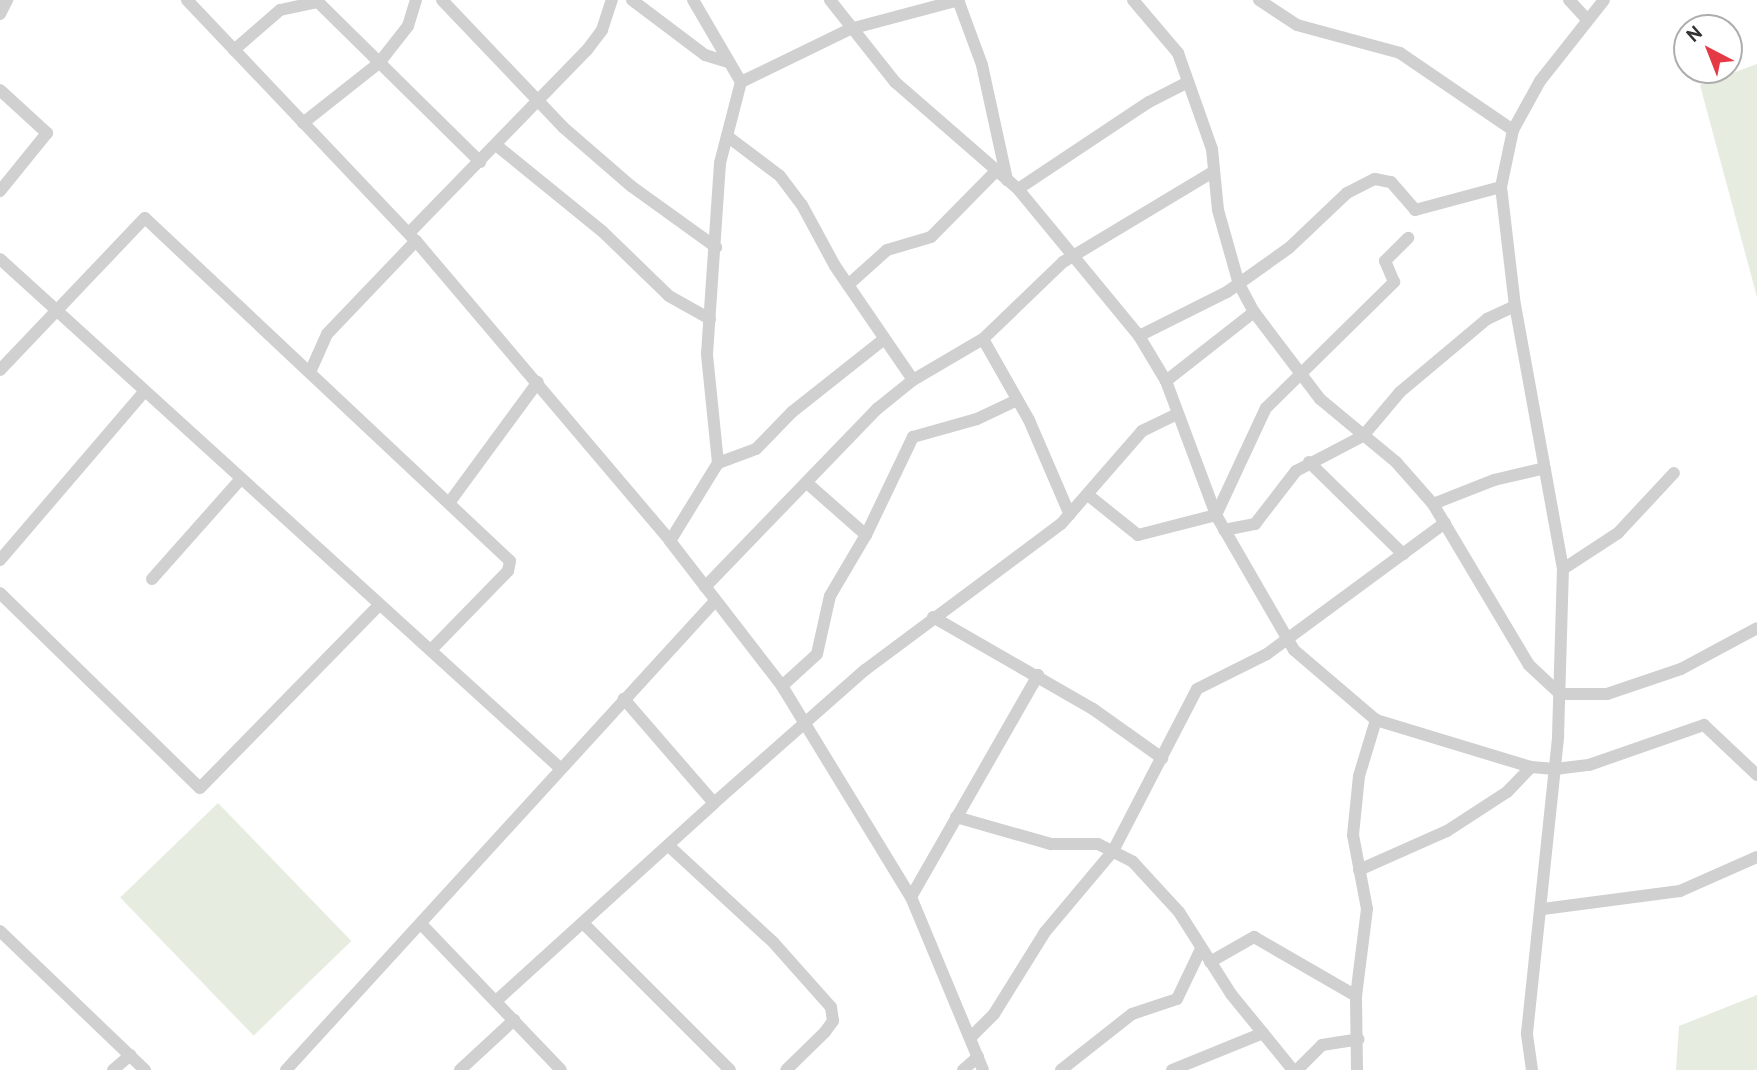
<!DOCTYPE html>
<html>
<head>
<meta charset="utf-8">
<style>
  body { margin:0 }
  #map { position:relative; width:1757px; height:1070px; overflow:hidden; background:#fff; font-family:Overpass,sans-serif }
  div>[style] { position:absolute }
  .green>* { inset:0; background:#e6ecdf; transform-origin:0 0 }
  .minor>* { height:12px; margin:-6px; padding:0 6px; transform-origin:6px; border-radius:6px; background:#d0d0d0 }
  span { translate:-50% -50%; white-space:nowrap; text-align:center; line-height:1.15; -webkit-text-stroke:7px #fff; paint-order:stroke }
  .north { position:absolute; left:1673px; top:14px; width:70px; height:70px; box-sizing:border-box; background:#fff; border:2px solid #adadad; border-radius:50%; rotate:318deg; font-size:19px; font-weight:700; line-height:28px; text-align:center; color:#333 }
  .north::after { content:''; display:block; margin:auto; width:24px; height:32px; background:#e63946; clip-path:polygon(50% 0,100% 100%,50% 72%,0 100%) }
</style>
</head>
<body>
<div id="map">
  <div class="green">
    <div style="clip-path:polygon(1757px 64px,1757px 297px,1700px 85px)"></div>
    <div style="left:218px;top:803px;width:192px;height:136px;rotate:46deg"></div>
    <div style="clip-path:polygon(1757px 995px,1757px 1070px,1676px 1070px,1679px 1026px)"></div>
  </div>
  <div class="minor">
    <div style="left:187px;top:0;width:332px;rotate:46.5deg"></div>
    <div style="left:416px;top:241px;width:393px;rotate:49.7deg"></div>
    <div style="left:670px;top:541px;width:183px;rotate:52.3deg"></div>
    <div style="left:782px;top:686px;width:247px;rotate:58.6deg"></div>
    <div style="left:911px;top:897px;width:187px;rotate:67.4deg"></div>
    <div style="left:442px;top:0;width:177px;rotate:46.4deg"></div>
    <div style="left:564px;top:128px;width:89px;rotate:40.9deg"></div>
    <div style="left:631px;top:186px;width:105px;rotate:35.7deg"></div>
    <div style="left:632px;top:0;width:91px;rotate:37deg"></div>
    <div style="left:705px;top:55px;width:24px;rotate:17deg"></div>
    <div style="left:830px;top:0;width:105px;rotate:51.6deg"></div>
    <div style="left:895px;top:82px;width:163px;rotate:41deg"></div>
    <div style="left:1018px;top:189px;width:190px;rotate:50.5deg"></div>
    <div style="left:1139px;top:336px;width:52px;rotate:59deg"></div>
    <div style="left:1166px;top:381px;width:143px;rotate:69.5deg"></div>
    <div style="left:1216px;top:515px;width:156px;rotate:60deg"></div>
    <div style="left:1294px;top:650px;width:108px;rotate:40.5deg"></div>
    <div style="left:1376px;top:720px;width:162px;rotate:16.9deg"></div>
    <div style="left:1531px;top:767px;width:24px;rotate:5deg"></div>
    <div style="left:1555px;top:769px;width:34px;rotate:-7deg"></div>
    <div style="left:1589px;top:765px;width:122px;rotate:-19.2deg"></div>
    <div style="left:1704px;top:725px;width:73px;rotate:43.3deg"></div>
    <div style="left:958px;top:0;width:69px;rotate:69.7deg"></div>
    <div style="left:982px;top:65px;width:118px;rotate:77.7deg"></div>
    <div style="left:1133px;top:0;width:70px;rotate:49.7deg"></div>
    <div style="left:1178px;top:53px;width:102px;rotate:70.5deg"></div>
    <div style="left:1212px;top:149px;width:61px;rotate:84.4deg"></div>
    <div style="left:1218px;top:210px;width:77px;rotate:74.2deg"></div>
    <div style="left:1239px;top:284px;width:32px;rotate:62deg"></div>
    <div style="left:1254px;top:312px;width:109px;rotate:52.8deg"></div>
    <div style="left:1320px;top:399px;width:99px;rotate:39.7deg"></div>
    <div style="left:1396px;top:462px;width:56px;rotate:48.6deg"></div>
    <div style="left:1433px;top:504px;width:187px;rotate:59.2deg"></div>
    <div style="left:1529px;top:665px;width:42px;rotate:43.1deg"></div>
    <div style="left:1560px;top:694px;width:47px"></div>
    <div style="left:1607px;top:694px;width:78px;rotate:-18.7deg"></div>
    <div style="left:1681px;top:669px;width:86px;rotate:-28.3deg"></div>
    <div style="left:1259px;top:0;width:45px;rotate:33.3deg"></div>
    <div style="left:1297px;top:25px;width:107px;rotate:15.2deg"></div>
    <div style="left:1400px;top:53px;width:137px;rotate:34.3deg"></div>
    <div style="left:1569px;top:0;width:25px;rotate:47deg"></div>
    <div style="left:0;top:14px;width:16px;rotate:-63deg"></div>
    <div style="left:234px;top:50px;width:61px;rotate:-41deg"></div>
    <div style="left:280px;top:10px;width:39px;rotate:-12deg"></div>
    <div style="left:318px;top:2px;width:228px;rotate:44.6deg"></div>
    <div style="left:741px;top:82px;width:121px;rotate:-25.9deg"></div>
    <div style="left:850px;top:29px;width:113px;rotate:-14.9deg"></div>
    <div style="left:0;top:90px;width:64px;rotate:42.5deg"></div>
    <div style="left:47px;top:133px;width:75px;rotate:129deg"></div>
    <div style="left:303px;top:123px;width:97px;rotate:-38.3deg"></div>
    <div style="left:379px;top:63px;width:47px;rotate:-51.9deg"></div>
    <div style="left:408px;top:26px;width:27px;rotate:-73deg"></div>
    <div style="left:727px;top:136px;width:66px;rotate:37deg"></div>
    <div style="left:780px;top:176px;width:36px;rotate:53deg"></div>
    <div style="left:802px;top:205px;width:69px;rotate:61.6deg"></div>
    <div style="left:835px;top:266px;width:138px;rotate:55.6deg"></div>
    <div style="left:496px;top:145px;width:136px;rotate:39.1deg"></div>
    <div style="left:602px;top:231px;width:93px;rotate:44.1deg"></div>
    <div style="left:669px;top:296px;width:47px;rotate:29.3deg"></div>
    <div style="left:1018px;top:189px;width:157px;rotate:-33.6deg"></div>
    <div style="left:1149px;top:102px;width:42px;rotate:-27.2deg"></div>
    <div style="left:409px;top:233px;width:255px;rotate:-45.8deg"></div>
    <div style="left:587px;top:50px;width:25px;rotate:-53deg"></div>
    <div style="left:602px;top:30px;width:32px;rotate:-72deg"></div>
    <div style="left:0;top:259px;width:758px;rotate:42.27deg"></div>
    <div style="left:848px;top:285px;width:52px;rotate:-41.9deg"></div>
    <div style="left:887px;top:250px;width:46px;rotate:-16.5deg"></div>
    <div style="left:931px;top:237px;width:93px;rotate:-45.4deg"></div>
    <div style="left:1139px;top:336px;width:98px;rotate:-26.6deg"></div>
    <div style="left:1227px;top:292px;width:76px;rotate:-35.4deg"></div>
    <div style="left:1289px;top:248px;width:80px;rotate:-43.5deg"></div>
    <div style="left:1347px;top:193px;width:31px;rotate:-27deg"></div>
    <div style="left:1375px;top:179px;width:16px;rotate:11deg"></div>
    <div style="left:1391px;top:182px;width:37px;rotate:49deg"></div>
    <div style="left:1415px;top:210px;width:89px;rotate:-15deg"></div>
    <div style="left:983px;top:339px;width:93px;rotate:60.4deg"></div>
    <div style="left:1029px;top:420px;width:103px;rotate:66.7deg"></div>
    <div style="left:0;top:370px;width:210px;rotate:-46.4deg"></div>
    <div style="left:145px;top:218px;width:501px;rotate:43.22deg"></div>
    <div style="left:510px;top:561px;width:10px;rotate:101deg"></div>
    <div style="left:508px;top:571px;width:110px;rotate:134.3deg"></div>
    <div style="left:311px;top:370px;width:39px;rotate:-66deg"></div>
    <div style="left:327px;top:334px;width:129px;rotate:-46.3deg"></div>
    <div style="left:1166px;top:381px;width:112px;rotate:-38.1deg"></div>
    <div style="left:1309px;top:462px;width:132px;rotate:44.4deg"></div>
    <div style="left:718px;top:463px;width:40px;rotate:-20.2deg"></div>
    <div style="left:756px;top:449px;width:52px;rotate:-45.8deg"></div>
    <div style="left:792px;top:412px;width:116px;rotate:-38.4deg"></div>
    <div style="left:1088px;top:495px;width:64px;rotate:38.7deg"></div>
    <div style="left:1138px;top:535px;width:81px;rotate:-14.4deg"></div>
    <div style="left:1216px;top:515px;width:118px;rotate:-65deg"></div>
    <div style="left:1266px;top:408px;width:180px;rotate:-44.5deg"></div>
    <div style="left:1394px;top:282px;width:23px;rotate:-113deg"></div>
    <div style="left:1385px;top:261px;width:33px;rotate:-45deg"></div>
    <div style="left:449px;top:503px;width:150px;rotate:-53.7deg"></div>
    <div style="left:1433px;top:504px;width:66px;rotate:-21.5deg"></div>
    <div style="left:1494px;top:480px;width:52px;rotate:-13.2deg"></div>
    <div style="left:1224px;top:530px;width:32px;rotate:-11deg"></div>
    <div style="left:1255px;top:524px;width:67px;rotate:-52.3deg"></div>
    <div style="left:1296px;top:471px;width:76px;rotate:-27.6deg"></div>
    <div style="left:1363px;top:436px;width:57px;rotate:-49.9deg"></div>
    <div style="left:1400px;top:392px;width:114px;rotate:-40deg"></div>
    <div style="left:1487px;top:319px;width:31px;rotate:-25deg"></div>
    <div style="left:866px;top:535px;width:109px;rotate:-64.4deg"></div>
    <div style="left:913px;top:437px;width:66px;rotate:-15.7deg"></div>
    <div style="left:977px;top:419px;width:44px;rotate:-25.4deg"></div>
    <div style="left:670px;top:541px;width:92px;rotate:-58.4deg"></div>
    <div style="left:718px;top:463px;width:110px;rotate:-95.8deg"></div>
    <div style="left:707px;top:354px;width:191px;rotate:-86.1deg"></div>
    <div style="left:720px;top:163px;width:84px;rotate:-75.5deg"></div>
    <div style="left:741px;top:82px;width:95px;rotate:-120.3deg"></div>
    <div style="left:0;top:560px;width:221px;rotate:-49.4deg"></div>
    <div style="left:1563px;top:569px;width:66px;rotate:-33.2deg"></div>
    <div style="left:1618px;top:533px;width:82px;rotate:-47deg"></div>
    <div style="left:152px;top:579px;width:132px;rotate:-48.4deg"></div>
    <div style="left:705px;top:587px;width:248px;rotate:-46deg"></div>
    <div style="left:877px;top:409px;width:46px;rotate:-38.9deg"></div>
    <div style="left:913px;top:380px;width:81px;rotate:-30.4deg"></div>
    <div style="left:983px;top:339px;width:111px;rotate:-43.9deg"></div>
    <div style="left:1063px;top:262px;width:175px;rotate:-31deg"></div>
    <div style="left:0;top:593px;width:279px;rotate:44.3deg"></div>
    <div style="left:200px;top:788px;width:255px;rotate:-45.6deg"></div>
    <div style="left:933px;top:617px;width:185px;rotate:29.9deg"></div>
    <div style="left:1093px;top:709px;width:85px;rotate:35.4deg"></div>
    <div style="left:782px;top:686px;width:47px;rotate:-42.4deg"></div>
    <div style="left:817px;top:654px;width:59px;rotate:-77.4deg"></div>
    <div style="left:830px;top:596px;width:71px;rotate:-59.5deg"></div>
    <div style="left:866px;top:535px;width:79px;rotate:-138.6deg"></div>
    <div style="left:714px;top:803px;width:201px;rotate:-41.4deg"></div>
    <div style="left:865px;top:670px;width:244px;rotate:-36.7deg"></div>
    <div style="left:1061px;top:524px;width:123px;rotate:-48.9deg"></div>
    <div style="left:1142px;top:431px;width:37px;rotate:-26deg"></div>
    <div style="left:956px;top:817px;width:99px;rotate:15.9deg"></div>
    <div style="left:1051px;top:844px;width:47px"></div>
    <div style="left:1098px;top:844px;width:39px;rotate:27deg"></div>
    <div style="left:1133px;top:862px;width:68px;rotate:47.4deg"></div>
    <div style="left:1179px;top:912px;width:97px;rotate:57.6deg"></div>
    <div style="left:1231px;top:994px;width:98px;rotate:50.8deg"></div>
    <div style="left:670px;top:847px;width:140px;rotate:42.7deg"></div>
    <div style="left:773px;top:942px;width:87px;rotate:48.3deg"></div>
    <div style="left:831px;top:1007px;width:14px;rotate:82deg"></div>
    <div style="left:833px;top:1021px;width:14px;rotate:126deg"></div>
    <div style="left:825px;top:1032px;width:54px;rotate:135.7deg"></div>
    <div style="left:1359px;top:870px;width:96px;rotate:-23.9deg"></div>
    <div style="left:1447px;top:831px;width:72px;rotate:-33deg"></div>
    <div style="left:1507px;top:792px;width:35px;rotate:-46deg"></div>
    <div style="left:911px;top:897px;width:256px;rotate:-60.2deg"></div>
    <div style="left:1543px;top:909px;width:138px;rotate:-7.5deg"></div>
    <div style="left:1680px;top:891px;width:84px;rotate:-23.8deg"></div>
    <div style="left:585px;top:925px;width:205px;rotate:45deg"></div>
    <div style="left:423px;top:926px;width:199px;rotate:46.2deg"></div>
    <div style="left:0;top:931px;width:201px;rotate:43.8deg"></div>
    <div style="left:1210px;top:962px;width:51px;rotate:-29.6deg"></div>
    <div style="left:1254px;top:937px;width:118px;rotate:30deg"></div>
    <div style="left:496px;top:1001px;width:294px;rotate:-42.2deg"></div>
    <div style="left:714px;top:803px;width:138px;rotate:-130.9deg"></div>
    <div style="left:970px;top:1038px;width:34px;rotate:-45deg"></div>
    <div style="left:994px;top:1014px;width:97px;rotate:-58.1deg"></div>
    <div style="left:1045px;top:932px;width:106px;rotate:-50deg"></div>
    <div style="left:1113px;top:851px;width:182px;rotate:-62.6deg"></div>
    <div style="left:1197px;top:689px;width:78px;rotate:-26.6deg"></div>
    <div style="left:1267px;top:654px;width:221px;rotate:-36.4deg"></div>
    <div style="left:113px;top:1070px;width:23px;rotate:-41deg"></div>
    <div style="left:286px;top:1070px;width:636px;rotate:-47.55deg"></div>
    <div style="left:460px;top:1070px;width:74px;rotate:-42.8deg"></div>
    <div style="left:963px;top:1070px;width:20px;rotate:-41deg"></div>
    <div style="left:1061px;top:1070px;width:90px;rotate:-38.3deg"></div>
    <div style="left:1132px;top:1014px;width:47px;rotate:-18.4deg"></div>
    <div style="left:1177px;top:999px;width:55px;rotate:-64.4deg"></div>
    <div style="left:1172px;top:1070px;width:98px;rotate:-22.1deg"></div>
    <div style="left:1297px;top:1070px;width:35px;rotate:-45deg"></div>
    <div style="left:1322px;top:1045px;width:37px;rotate:-9deg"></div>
    <div style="left:1357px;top:1070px;width:74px;rotate:-90.8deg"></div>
    <div style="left:1356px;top:996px;width:88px;rotate:-82.8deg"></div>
    <div style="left:1367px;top:909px;width:75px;rotate:-100.7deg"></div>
    <div style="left:1353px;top:835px;width:59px;rotate:-84.2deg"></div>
    <div style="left:1359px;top:776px;width:59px;rotate:-73.1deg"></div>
    <div style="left:1532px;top:1070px;width:37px;rotate:-98deg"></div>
    <div style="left:1527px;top:1033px;width:299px;rotate:-84deg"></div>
    <div style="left:1558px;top:736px;width:167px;rotate:-88.3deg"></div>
    <div style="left:1563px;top:569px;width:267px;rotate:-100.3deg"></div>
    <div style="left:1515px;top:306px;width:120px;rotate:-96.7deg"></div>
    <div style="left:1501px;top:187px;width:58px;rotate:-78.1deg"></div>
    <div style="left:1513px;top:130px;width:56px;rotate:-61.1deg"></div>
    <div style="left:1540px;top:81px;width:103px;rotate:-51.7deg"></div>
  </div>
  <div class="north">N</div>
</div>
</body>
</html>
